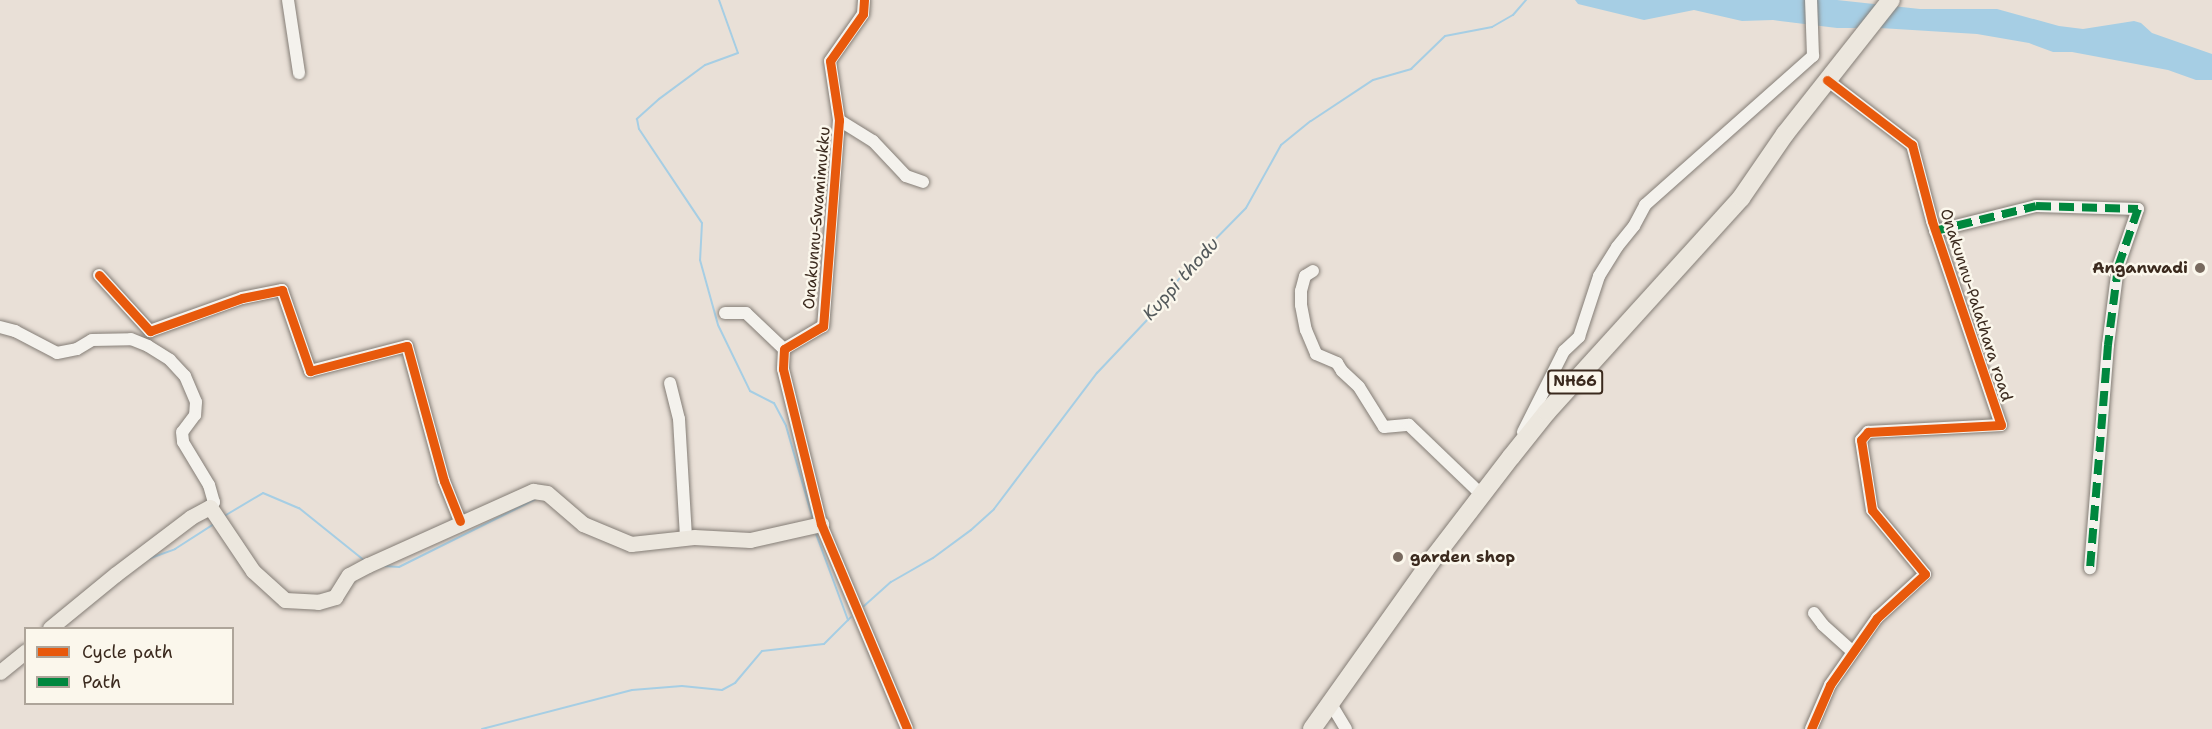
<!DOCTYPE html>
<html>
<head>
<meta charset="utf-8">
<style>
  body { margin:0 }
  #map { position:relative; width:2212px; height:729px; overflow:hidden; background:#e9e0d7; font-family:"Shantell Sans",sans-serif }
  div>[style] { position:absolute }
  .water>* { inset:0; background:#a6cee4 }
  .stream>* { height:2px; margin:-1px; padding:0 1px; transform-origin:1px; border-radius:1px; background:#a6cee4 }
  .roads { filter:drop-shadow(0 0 2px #847d76) drop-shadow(0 0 2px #847d76) }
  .minor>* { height:12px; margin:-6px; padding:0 6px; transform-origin:6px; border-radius:6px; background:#f4f2ed }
  .major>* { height:15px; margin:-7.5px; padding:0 7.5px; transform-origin:7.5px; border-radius:7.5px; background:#ece7de }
  .highway>* { height:18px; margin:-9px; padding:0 9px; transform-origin:9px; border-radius:9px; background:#ece7de }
  .quiet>* { height:8px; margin-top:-4px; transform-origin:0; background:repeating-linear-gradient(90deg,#00873e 0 15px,transparent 0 23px) }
  .cycleway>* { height:9px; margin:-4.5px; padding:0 4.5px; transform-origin:4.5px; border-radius:4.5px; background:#e8590c }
  .dots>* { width:16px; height:16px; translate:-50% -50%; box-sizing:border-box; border:3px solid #fbf7ec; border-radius:50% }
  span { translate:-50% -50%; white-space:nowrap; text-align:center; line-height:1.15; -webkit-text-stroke:5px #fbf7ec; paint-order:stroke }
  .shield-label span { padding:2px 4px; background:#fbf7ec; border:2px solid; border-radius:4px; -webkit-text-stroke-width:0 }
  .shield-label { font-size:15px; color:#3b2a1e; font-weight:700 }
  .street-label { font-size:16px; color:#3b2a1e }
  .poi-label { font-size:16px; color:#3b2a1e; font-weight:700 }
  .right { translate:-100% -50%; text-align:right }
  .left { translate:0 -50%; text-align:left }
  .water-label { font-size:18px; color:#53595b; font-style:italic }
  .legend { position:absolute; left:24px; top:627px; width:210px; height:78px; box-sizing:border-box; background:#fbf7ec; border:2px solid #aea59a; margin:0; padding:8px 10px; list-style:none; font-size:18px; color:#3b2a1e }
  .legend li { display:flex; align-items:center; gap:12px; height:30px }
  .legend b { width:30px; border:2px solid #aea59a }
</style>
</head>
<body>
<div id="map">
  <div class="water">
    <div style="clip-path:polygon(1575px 0,1837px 0,1920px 9px,1997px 9px,2059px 26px,2083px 29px,2134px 21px,2141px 23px,2152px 33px,2212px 54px,2212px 80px,2196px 80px,2168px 70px,2072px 52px,2053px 52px,2029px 43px,1977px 34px,1880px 28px,1837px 28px,1773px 20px,1742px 21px,1694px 10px,1644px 20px,1578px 4px)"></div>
  </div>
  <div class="stream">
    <div style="left:719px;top:0;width:56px;rotate:70.3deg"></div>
    <div style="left:738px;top:53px;width:35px;rotate:160deg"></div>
    <div style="left:705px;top:65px;width:57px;rotate:143.5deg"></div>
    <div style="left:659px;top:99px;width:30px;rotate:138deg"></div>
    <div style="left:637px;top:119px;width:10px;rotate:79deg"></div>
    <div style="left:639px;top:129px;width:113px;rotate:56.2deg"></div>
    <div style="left:702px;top:223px;width:37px;rotate:93deg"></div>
    <div style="left:700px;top:260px;width:67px;rotate:74.5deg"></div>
    <div style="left:718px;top:325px;width:73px;rotate:64.1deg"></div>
    <div style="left:750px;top:391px;width:27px;rotate:27deg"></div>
    <div style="left:774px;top:403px;width:26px;rotate:62deg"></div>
    <div style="left:786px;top:426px;width:94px;rotate:73.9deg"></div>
    <div style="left:226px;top:515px;width:43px;rotate:-30.7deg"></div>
    <div style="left:263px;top:493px;width:39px;rotate:23deg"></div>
    <div style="left:299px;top:508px;width:85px;rotate:38.8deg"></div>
    <div style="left:816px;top:534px;width:92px;rotate:69.6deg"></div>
    <div style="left:148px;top:559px;width:29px;rotate:-20deg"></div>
    <div style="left:175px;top:549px;width:46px;rotate:-32.7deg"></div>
    <div style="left:384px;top:566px;width:15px;rotate:4deg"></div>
    <div style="left:399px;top:567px;width:153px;rotate:-26.4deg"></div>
    <div style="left:864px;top:606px;width:36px;rotate:-42deg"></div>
    <div style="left:891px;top:582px;width:48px;rotate:-29.7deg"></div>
    <div style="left:933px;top:558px;width:47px;rotate:-36.4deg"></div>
    <div style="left:971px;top:530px;width:31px;rotate:-42deg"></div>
    <div style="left:994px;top:509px;width:171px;rotate:-52.9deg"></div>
    <div style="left:1097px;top:373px;width:76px;rotate:-46.6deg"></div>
    <div style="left:1149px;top:318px;width:66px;rotate:-52.4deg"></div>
    <div style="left:1189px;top:266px;width:81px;rotate:-45.5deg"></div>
    <div style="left:1246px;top:208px;width:72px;rotate:-60.9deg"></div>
    <div style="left:1281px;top:145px;width:38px;rotate:-39deg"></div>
    <div style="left:1311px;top:121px;width:74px;rotate:-33.5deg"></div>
    <div style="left:1373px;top:80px;width:40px;rotate:-16deg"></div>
    <div style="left:1411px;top:69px;width:47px;rotate:-44.1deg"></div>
    <div style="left:1445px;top:36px;width:48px;rotate:-10.8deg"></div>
    <div style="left:1492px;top:27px;width:24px;rotate:-30deg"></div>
    <div style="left:1513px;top:15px;width:20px;rotate:-49deg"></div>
    <div style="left:482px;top:729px;width:155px;rotate:-14.6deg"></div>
    <div style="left:632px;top:690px;width:50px;rotate:-4.6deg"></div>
    <div style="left:682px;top:686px;width:40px;rotate:5.7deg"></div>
    <div style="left:722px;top:690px;width:15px;rotate:-28deg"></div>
    <div style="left:735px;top:683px;width:42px;rotate:-49.8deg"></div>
    <div style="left:762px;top:651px;width:62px;rotate:-6.4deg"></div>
    <div style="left:824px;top:644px;width:38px;rotate:-45deg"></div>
  </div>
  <div class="roads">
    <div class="minor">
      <div style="left:288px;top:0;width:74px;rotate:81.4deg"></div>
      <div style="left:864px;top:0;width:14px;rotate:94deg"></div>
      <div style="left:863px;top:14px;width:57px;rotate:125.1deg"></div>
      <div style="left:830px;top:61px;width:60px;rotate:81.3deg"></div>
      <div style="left:839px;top:120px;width:207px;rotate:94.4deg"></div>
      <div style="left:823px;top:326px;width:45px;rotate:149.5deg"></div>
      <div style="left:784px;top:349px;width:20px;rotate:93deg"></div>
      <div style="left:783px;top:369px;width:160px;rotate:76.2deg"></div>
      <div style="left:821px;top:524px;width:222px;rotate:67.2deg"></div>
      <div style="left:839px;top:120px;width:40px;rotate:32deg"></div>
      <div style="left:873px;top:141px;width:48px;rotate:46.7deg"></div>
      <div style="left:906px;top:176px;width:18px;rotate:19deg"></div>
      <div style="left:1935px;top:231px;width:104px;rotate:-13.9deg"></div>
      <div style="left:2036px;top:206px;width:102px;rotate:1.7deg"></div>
      <div style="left:2138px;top:209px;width:61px;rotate:109deg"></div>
      <div style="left:2118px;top:267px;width:79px;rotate:97.3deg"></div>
      <div style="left:2108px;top:345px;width:224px;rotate:94.6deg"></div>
      <div style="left:1313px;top:271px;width:9px;rotate:148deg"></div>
      <div style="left:1305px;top:276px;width:16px;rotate:105deg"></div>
      <div style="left:1301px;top:291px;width:14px;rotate:90deg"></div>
      <div style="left:1301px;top:305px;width:25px;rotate:79deg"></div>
      <div style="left:1306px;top:330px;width:26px;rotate:67deg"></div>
      <div style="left:1316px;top:354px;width:23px;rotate:23deg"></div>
      <div style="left:1337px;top:363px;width:9px;rotate:58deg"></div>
      <div style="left:1342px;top:371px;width:23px;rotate:43deg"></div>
      <div style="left:1359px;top:387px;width:47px;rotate:58deg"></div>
      <div style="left:1384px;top:427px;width:25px;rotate:-5deg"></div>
      <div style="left:1409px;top:425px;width:101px;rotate:43.8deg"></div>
      <div style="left:99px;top:275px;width:76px;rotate:47.7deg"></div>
      <div style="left:150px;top:331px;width:98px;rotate:-19.7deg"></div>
      <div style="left:242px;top:298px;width:41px;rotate:-11.3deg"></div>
      <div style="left:282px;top:290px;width:86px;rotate:70.9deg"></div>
      <div style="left:310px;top:371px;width:100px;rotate:-14.5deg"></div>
      <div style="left:407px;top:346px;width:140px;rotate:74.7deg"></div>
      <div style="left:444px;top:481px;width:43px;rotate:68.2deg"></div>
      <div style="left:725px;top:313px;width:21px"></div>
      <div style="left:746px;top:313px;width:52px;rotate:43.5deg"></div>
      <div style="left:0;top:327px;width:16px;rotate:15deg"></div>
      <div style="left:15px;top:331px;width:47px;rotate:27.6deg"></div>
      <div style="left:57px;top:353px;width:20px;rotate:-11deg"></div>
      <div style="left:77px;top:349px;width:17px;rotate:-31deg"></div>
      <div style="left:92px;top:340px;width:39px;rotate:-1deg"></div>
      <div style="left:131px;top:339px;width:18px;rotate:22deg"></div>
      <div style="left:148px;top:346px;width:26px;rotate:32deg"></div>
      <div style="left:170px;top:360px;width:22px;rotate:47deg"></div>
      <div style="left:185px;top:376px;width:28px;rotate:67deg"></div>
      <div style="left:196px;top:402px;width:13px;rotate:94deg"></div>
      <div style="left:195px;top:415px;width:21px;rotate:127deg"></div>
      <div style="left:182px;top:432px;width:10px;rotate:84deg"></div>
      <div style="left:183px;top:442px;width:50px;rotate:58.8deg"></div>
      <div style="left:209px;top:485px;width:18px;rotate:74deg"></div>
      <div style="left:214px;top:502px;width:6px;rotate:129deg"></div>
      <div style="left:670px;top:383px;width:37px;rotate:76deg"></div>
      <div style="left:679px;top:419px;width:119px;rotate:86.6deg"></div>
      <div style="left:1523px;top:432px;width:91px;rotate:-63.2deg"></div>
      <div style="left:1564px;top:351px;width:21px;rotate:-43deg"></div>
      <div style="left:1579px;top:337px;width:64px;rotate:-71.8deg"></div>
      <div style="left:1599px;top:276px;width:34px;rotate:-58deg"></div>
      <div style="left:1617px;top:247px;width:27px;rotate:-51deg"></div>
      <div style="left:1634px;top:226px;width:24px;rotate:-62deg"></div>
      <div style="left:1645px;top:205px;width:225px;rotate:-41.6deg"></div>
      <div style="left:1813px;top:56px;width:56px;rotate:-92deg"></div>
      <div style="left:1814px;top:613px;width:15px;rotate:53deg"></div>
      <div style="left:1823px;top:625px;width:40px;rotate:42deg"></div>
      <div style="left:1331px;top:704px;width:29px;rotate:59deg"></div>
      <div style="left:1811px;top:729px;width:48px;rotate:-66.6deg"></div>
      <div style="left:1830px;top:685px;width:82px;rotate:-55deg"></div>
      <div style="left:1877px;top:618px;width:65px;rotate:-42.5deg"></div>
      <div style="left:1925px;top:574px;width:83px;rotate:-129.6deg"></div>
      <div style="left:1872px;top:510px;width:71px;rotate:-98.9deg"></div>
      <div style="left:1861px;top:440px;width:11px;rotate:-49deg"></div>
      <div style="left:1868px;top:432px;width:133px;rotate:-3deg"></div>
      <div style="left:2001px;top:425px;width:215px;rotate:-108.7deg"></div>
      <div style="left:1932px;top:221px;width:79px;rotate:-104.7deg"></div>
      <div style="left:1912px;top:145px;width:107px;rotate:-142.6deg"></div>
    </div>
    <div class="major">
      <div style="left:50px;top:628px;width:85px;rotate:-39.3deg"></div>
      <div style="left:116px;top:574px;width:94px;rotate:-37.2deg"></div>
      <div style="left:191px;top:517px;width:21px;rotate:-28deg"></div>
      <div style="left:210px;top:507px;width:77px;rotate:56.1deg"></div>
      <div style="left:253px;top:571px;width:43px;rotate:42.2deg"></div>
      <div style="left:285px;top:600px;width:33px;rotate:3deg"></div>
      <div style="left:318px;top:602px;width:18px;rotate:-16deg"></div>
      <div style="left:335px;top:597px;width:26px;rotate:-58deg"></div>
      <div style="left:349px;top:575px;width:21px;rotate:-28deg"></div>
      <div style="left:368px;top:565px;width:181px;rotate:-24.2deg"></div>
      <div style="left:533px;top:491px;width:14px;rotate:8deg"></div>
      <div style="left:547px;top:493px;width:48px;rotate:40.7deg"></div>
      <div style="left:583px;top:524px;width:52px;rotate:22.6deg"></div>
      <div style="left:631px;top:544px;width:63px;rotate:-6.3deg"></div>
      <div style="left:694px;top:537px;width:56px;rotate:3.1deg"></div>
      <div style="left:750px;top:540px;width:73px;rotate:-12.7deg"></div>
      <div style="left:0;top:672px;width:33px;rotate:-39deg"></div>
    </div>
    <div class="highway">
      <div style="left:1312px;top:729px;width:212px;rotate:-54.6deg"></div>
      <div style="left:1435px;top:556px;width:125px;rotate:-52.5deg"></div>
      <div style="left:1511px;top:457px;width:58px;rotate:-51.3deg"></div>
      <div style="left:1547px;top:412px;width:289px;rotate:-47.8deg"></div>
      <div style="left:1741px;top:198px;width:78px;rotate:-55.5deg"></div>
      <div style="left:1785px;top:134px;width:171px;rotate:-51.7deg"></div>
    </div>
  </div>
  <div class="quiet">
    <div style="left:1935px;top:231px;width:104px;rotate:-13.9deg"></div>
    <div style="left:2036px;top:206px;width:102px;rotate:1.7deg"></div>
    <div style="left:2138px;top:209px;width:61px;rotate:109deg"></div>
    <div style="left:2118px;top:267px;width:79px;rotate:97.3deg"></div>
    <div style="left:2108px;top:345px;width:224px;rotate:94.6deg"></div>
  </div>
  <div class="cycleway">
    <div style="left:864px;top:0;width:14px;rotate:94deg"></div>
    <div style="left:863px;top:14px;width:57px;rotate:125.1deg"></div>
    <div style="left:830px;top:61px;width:60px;rotate:81.3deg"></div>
    <div style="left:839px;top:120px;width:207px;rotate:94.4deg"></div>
    <div style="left:823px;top:326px;width:45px;rotate:149.5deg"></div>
    <div style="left:784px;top:349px;width:20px;rotate:93deg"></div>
    <div style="left:783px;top:369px;width:160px;rotate:76.2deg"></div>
    <div style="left:821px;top:524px;width:222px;rotate:67.2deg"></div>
    <div style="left:99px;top:275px;width:76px;rotate:47.7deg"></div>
    <div style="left:150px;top:331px;width:98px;rotate:-19.7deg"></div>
    <div style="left:242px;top:298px;width:41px;rotate:-11.3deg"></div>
    <div style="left:282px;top:290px;width:86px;rotate:70.9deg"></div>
    <div style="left:310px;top:371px;width:100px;rotate:-14.5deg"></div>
    <div style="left:407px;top:346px;width:140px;rotate:74.7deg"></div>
    <div style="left:444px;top:481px;width:43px;rotate:68.2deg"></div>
    <div style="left:1811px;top:729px;width:48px;rotate:-66.6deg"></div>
    <div style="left:1830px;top:685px;width:82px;rotate:-55deg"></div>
    <div style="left:1877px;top:618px;width:65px;rotate:-42.5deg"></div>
    <div style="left:1925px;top:574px;width:83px;rotate:-129.6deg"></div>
    <div style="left:1872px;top:510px;width:71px;rotate:-98.9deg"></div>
    <div style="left:1861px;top:440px;width:11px;rotate:-49deg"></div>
    <div style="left:1868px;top:432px;width:133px;rotate:-3deg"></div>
    <div style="left:2001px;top:425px;width:215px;rotate:-108.7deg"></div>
    <div style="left:1932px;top:221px;width:79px;rotate:-104.7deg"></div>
    <div style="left:1912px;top:145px;width:107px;rotate:-142.6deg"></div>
  </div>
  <div class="dots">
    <div style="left:2200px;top:268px;background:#786a5f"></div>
    <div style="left:1398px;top:557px;background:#786a5f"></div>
  </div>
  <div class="shield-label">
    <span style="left:1575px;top:382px">NH66</span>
  </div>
  <div class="street-label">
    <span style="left:817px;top:218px;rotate:-85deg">Onakunnu-Swamimukku</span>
    <span style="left:1976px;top:305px;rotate:72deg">Onakunnu-Palathara road</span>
  </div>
  <div class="poi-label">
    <span class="right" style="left:2188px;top:268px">Anganwadi</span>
    <span class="left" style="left:1410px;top:557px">garden shop</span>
  </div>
  <div class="water-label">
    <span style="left:1181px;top:279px;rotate:-48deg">Kuppi thodu</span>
  </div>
  <ul class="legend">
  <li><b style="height:8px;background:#e8590c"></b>Cycle path</li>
  <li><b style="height:8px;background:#00873e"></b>Path</li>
  </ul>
</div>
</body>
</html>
